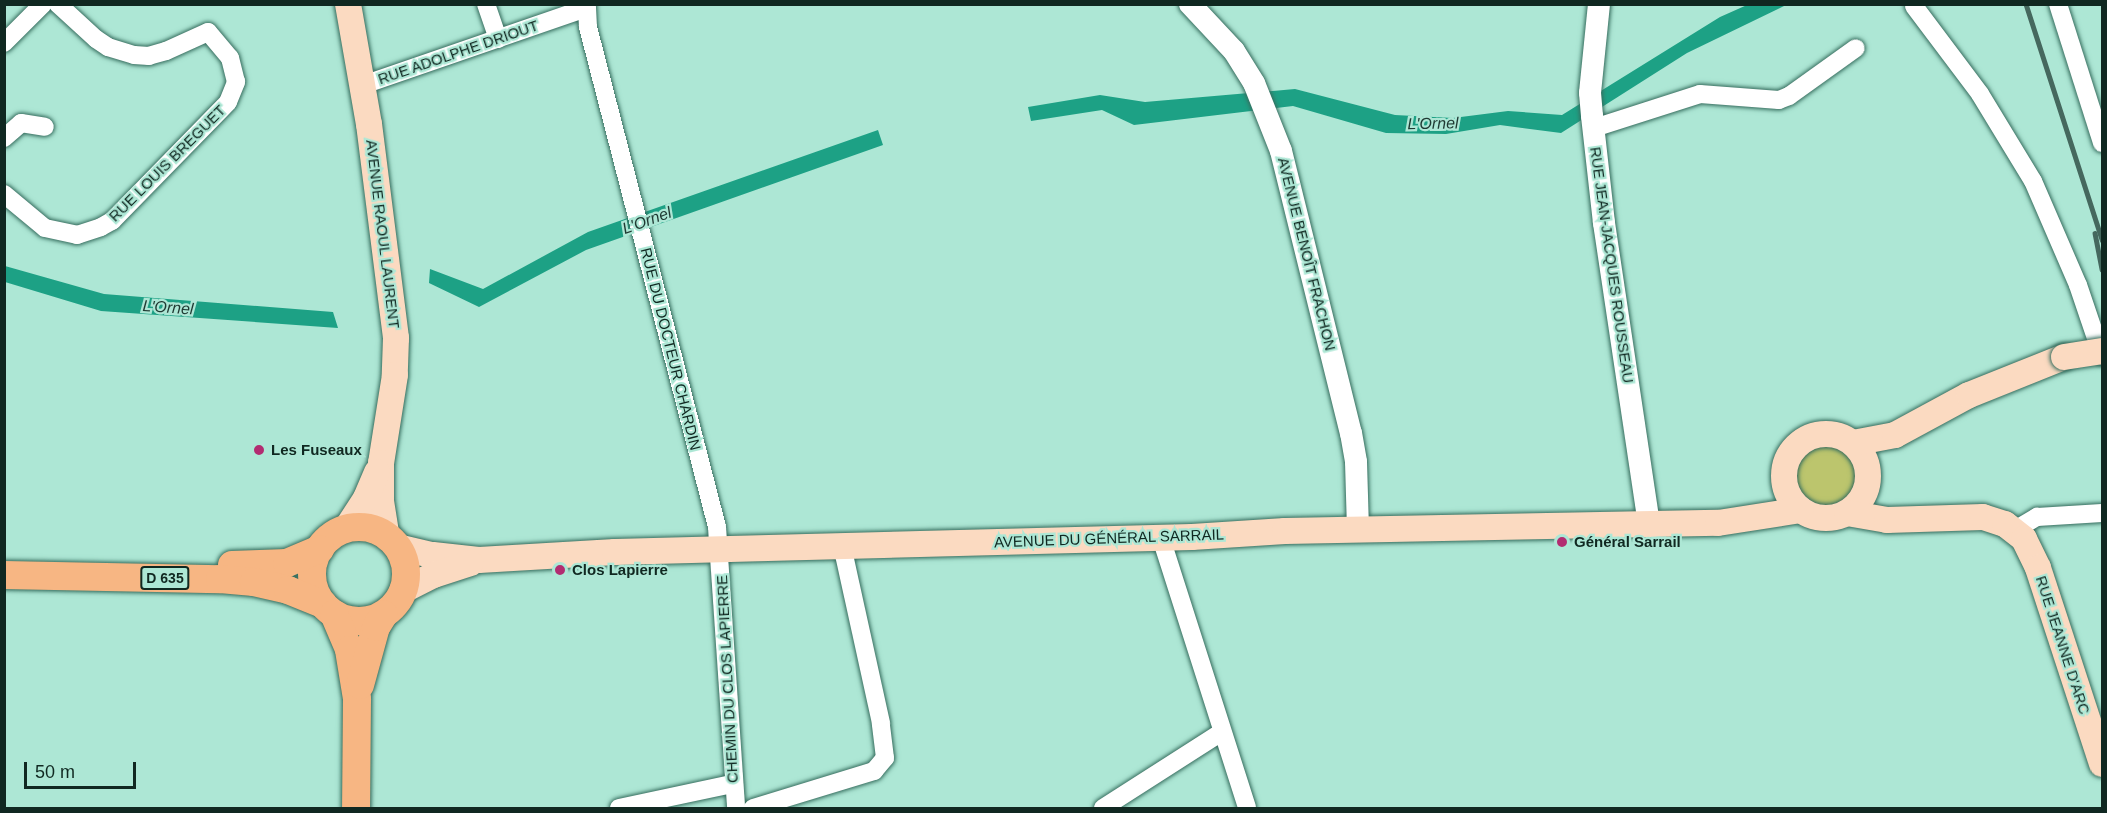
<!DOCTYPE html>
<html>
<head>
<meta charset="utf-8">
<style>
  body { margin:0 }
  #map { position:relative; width:2107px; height:813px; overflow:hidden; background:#ade7d5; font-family:Arial,sans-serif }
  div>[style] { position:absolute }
  .green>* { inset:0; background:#bcc56d }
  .round { border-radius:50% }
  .water>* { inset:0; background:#1da185 }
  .roads { filter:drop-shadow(0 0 2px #366d5e) drop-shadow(0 0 2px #366d5e) }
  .minor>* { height:18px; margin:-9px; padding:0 9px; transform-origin:9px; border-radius:9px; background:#fff }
  .tertiary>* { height:22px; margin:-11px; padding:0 11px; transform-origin:11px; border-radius:11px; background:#fff }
  .secondary>* { height:26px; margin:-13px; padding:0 13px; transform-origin:13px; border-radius:13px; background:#fbdac1 }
  .secondary>.ring { margin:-13px; padding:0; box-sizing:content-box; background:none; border:26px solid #fbdac1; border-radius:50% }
  .primary>* { height:28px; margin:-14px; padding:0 14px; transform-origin:14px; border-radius:14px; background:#f7b683 }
  .primary>.ring { margin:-14px; padding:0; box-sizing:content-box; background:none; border:28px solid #f7b683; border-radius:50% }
  .rail>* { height:4.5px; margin:-2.25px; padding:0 2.25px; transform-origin:2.25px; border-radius:2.25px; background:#45685e }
  .bridges { filter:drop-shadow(0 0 2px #366d5e) drop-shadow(0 0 2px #366d5e) }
  .secondary-bridge>* { height:26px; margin:-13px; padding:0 13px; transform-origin:13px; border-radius:13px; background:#fbdac1 }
  .dots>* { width:16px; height:16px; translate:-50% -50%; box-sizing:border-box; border:3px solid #ade7d5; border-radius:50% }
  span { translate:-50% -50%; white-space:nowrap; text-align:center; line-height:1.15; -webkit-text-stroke:4.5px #ade7d5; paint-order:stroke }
  .shield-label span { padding:2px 4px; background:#ade7d5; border:2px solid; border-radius:4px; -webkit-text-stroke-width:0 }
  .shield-label { font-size:14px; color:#102821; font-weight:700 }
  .street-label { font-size:15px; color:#102821 }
  .poi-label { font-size:15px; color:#102821; font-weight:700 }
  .left { translate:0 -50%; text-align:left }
  .water-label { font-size:16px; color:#1f3932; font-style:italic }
  .frame { position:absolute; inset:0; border:6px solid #102821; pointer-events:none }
  .scale { position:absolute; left:24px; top:762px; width:112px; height:27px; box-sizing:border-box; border:3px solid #102821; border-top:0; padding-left:8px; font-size:18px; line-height:21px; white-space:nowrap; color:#102821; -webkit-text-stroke:4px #ade7d5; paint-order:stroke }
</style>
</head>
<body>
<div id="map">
  <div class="green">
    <div class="round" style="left:1793px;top:445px;width:64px;height:64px"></div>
  </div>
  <div class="water">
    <div style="clip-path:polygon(1747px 5px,1786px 5px,1687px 53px,1561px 133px,1500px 125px,1446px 134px,1386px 133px,1293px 106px,1134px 125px,1102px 110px,1031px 121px,1028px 107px,1100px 95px,1145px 102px,1295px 89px,1395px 115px,1453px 118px,1508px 111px,1562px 115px,1720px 17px)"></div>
    <div style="clip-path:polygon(878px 130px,883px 145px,586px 250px,479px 307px,429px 283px,430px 269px,483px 289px,588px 232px)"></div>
    <div style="clip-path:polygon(5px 266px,104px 294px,333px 312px,338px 328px,101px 311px,5px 282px)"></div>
  </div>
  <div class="roads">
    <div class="minor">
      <div style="left:486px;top:4px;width:37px;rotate:71deg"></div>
      <div style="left:2058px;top:4px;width:146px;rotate:72.4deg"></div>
      <div style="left:1914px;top:6px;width:110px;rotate:53.1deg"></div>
      <div style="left:1980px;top:94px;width:102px;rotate:58.7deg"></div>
      <div style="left:2033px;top:181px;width:113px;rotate:66.6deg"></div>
      <div style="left:2078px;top:285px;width:75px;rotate:71.3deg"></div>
      <div style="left:587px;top:8px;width:19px;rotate:87deg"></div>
      <div style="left:588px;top:27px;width:516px;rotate:75.53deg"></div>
      <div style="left:717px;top:527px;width:282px;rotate:86.1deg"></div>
      <div style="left:4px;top:43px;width:55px;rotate:-45deg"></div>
      <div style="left:363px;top:85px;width:237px;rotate:-19deg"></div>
      <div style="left:1594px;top:128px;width:111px;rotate:-17.8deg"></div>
      <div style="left:1700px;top:94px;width:79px;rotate:4.3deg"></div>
      <div style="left:1779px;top:100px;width:11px;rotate:-22deg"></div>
      <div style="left:1789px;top:96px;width:82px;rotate:-35.6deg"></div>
      <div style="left:4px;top:138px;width:23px;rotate:-41deg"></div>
      <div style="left:21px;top:123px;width:24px;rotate:9deg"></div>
      <div style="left:4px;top:194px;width:53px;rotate:39.7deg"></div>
      <div style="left:45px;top:228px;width:33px;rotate:12deg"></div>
      <div style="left:77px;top:235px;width:25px;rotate:-18deg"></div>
      <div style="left:101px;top:227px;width:13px;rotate:-29deg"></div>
      <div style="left:112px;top:221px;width:166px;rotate:-45.7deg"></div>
      <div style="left:228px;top:102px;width:22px;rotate:-68deg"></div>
      <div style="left:236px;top:82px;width:25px;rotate:-104deg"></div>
      <div style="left:230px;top:58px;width:34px;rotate:-130deg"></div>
      <div style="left:208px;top:32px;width:46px;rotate:155.7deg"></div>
      <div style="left:166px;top:51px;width:18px;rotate:164deg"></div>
      <div style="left:149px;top:56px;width:15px;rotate:-176deg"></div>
      <div style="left:134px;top:55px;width:27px;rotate:-163deg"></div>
      <div style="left:108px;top:47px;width:14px;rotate:-146deg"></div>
      <div style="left:96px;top:39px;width:52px;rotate:-137.4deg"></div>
      <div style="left:2015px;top:530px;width:26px;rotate:-31deg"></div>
      <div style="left:2037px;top:517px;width:65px;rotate:-3.5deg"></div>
      <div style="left:1161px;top:538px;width:283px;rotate:72.3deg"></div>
      <div style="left:619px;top:808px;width:116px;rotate:-12deg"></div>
      <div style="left:753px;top:808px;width:127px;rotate:-17deg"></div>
      <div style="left:874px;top:771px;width:17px;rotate:-50deg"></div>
      <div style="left:885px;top:758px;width:35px;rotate:-97deg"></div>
      <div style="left:881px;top:723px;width:181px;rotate:-102.4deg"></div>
      <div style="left:1103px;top:808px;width:141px;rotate:-32.6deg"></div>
    </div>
    <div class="tertiary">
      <div style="left:1190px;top:4px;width:64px;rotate:46.9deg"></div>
      <div style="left:1234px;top:51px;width:38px;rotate:58deg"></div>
      <div style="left:1254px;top:83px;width:73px;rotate:68.3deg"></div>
      <div style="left:1281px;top:151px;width:291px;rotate:76.1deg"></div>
      <div style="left:1351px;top:433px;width:29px;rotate:80deg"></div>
      <div style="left:1356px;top:462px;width:68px;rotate:88.3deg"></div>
      <div style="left:1599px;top:4px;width:89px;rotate:95.8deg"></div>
      <div style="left:1590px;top:93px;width:23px;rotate:85deg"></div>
      <div style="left:1592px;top:116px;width:108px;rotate:83.6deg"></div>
      <div style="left:1604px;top:223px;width:305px;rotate:81.5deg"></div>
    </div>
    <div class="secondary">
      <div style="left:348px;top:4px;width:122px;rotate:80.1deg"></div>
      <div style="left:369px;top:124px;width:216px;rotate:82.8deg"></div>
      <div style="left:396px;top:338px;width:37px;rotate:92deg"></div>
      <div style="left:395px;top:375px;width:89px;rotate:99deg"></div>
      <div style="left:381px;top:463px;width:38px;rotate:90deg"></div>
      <div style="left:381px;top:501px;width:36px;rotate:81deg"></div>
      <div class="ring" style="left:1784px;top:434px;width:58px;height:58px"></div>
      <div style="left:1853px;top:443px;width:43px;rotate:-10.8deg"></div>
      <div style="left:1895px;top:435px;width:84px;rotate:-28.4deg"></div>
      <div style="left:1969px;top:395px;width:102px;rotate:-21.8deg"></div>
      <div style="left:1847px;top:513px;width:41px;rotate:9.9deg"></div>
      <div style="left:1887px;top:520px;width:96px;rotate:-1.8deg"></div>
      <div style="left:1983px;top:517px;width:23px;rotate:18deg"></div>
      <div style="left:2005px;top:524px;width:24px;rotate:38deg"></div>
      <div style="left:2024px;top:539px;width:32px;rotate:64deg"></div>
      <div style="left:2038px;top:568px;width:206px;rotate:71.9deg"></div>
      <div style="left:346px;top:529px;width:37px;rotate:-57deg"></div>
      <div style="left:366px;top:498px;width:28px;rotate:-67deg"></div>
      <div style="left:397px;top:547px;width:37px;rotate:13deg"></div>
      <div style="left:433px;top:555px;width:46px;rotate:6.2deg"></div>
      <div style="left:479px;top:560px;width:136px;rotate:-3.4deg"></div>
      <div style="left:615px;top:552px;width:577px;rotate:-1.49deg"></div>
      <div style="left:1192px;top:537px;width:93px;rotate:-3.7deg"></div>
      <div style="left:1285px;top:531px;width:433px;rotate:-1.1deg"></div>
      <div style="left:1718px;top:523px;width:84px;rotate:-8.9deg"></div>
      <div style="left:402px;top:591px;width:36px;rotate:-27deg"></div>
      <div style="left:434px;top:575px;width:38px;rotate:-18deg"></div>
    </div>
    <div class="primary">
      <div class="ring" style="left:312px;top:527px;width:66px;height:66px"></div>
      <div style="left:232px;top:565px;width:55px;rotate:-2.1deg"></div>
      <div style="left:287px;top:563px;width:36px;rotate:-23deg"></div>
      <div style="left:4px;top:575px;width:216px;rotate:1.1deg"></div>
      <div style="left:220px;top:579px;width:34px;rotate:5deg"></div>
      <div style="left:254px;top:582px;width:35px;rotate:13deg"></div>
      <div style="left:288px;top:590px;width:38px;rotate:22deg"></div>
      <div style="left:334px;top:614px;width:39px;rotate:67deg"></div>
      <div style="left:349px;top:650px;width:50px;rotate:80.7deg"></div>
      <div style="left:357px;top:699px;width:109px;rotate:90.5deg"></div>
      <div style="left:360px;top:685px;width:60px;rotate:-74.6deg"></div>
      <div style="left:376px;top:627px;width:15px;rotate:-58deg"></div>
    </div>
  </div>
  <div class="rail">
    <div style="left:2026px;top:4px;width:248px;rotate:72.1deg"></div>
    <div style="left:2095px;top:233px;width:37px;rotate:79deg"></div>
  </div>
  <div class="bridges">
    <div class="secondary-bridge">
      <div style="left:2064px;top:357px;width:38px;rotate:-9deg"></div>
    </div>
  </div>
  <div class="dots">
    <div style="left:259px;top:450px;background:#b22c71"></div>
    <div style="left:1562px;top:542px;background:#b22c71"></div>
    <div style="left:560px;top:570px;background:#b22c71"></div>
  </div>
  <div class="shield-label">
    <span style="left:165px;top:578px">D 635</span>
  </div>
  <div class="street-label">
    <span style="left:458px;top:52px;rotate:-19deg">RUE ADOLPHE DRIOUT</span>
    <span style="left:167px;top:163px;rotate:-45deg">RUE LOUIS BREGUET</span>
    <span style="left:383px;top:234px;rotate:83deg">AVENUE RAOUL LAURENT</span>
    <span style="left:1307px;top:254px;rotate:76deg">AVENUE BENOÎT FRACHON</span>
    <span style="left:1612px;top:265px;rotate:82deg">RUE JEAN-JACQUES ROUSSEAU</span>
    <span style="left:671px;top:349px;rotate:76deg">RUE DU DOCTEUR CHARDIN</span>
    <span style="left:1109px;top:538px;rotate:-2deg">AVENUE DU GÉNÉRAL SARRAIL</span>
    <span style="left:2063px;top:645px;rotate:72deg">RUE JEANNE D'ARC</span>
    <span style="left:727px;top:679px;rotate:-93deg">CHEMIN DU CLOS LAPIERRE</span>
  </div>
  <div class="poi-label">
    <span class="left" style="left:271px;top:450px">Les Fuseaux</span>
    <span class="left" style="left:1574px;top:542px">Général Sarrail</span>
    <span class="left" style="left:572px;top:570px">Clos Lapierre</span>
  </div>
  <div class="water-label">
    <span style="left:1433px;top:124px;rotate:-1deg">L'Ornel</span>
    <span style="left:647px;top:221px;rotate:-20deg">L'Ornel</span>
    <span style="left:168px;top:308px;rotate:4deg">L'Ornel</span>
  </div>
  <div class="frame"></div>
  <div class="scale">50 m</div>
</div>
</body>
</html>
